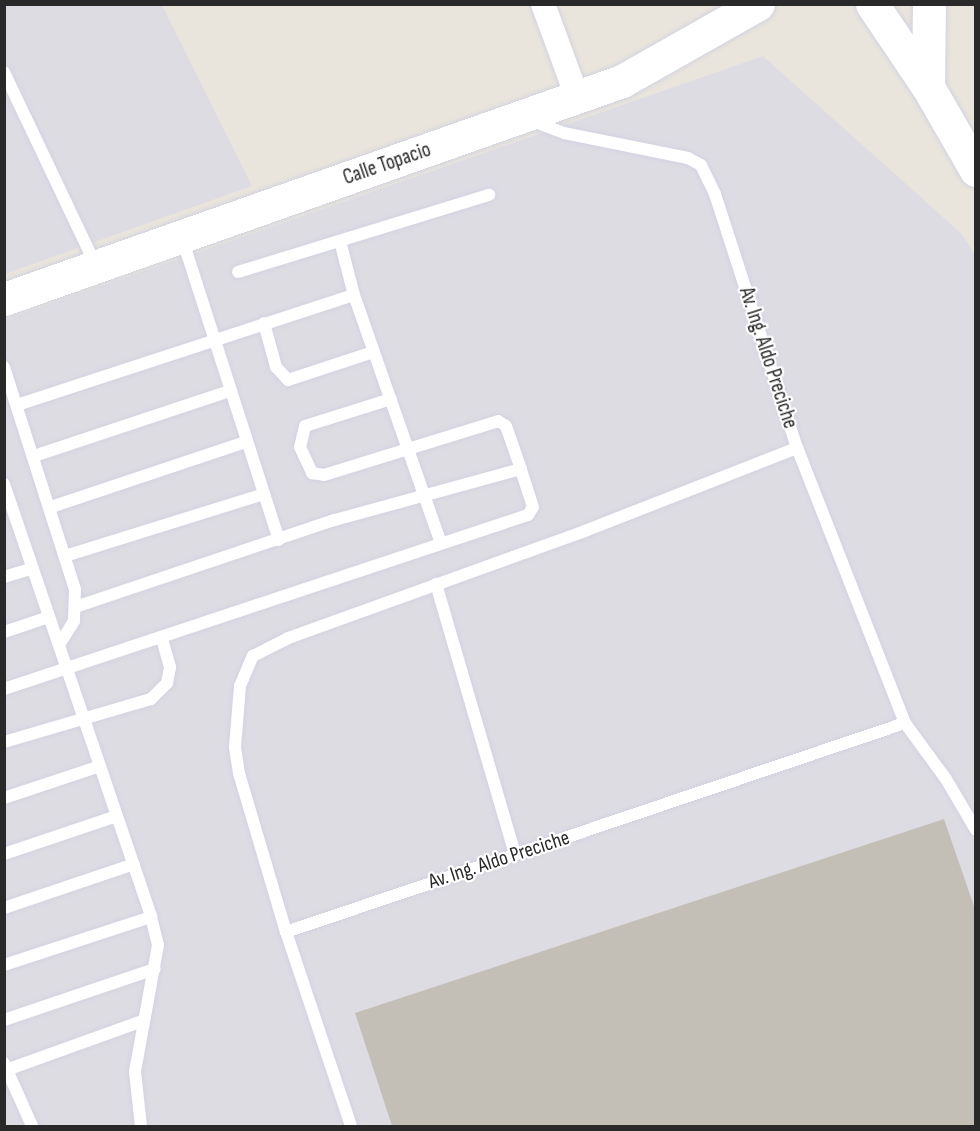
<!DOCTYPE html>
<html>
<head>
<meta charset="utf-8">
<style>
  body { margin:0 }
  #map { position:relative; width:980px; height:1131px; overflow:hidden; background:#eae5dc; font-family:"Sofia Sans Condensed",sans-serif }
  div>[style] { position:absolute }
  .industrial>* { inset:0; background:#dedce3 }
  .building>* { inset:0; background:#c3bfb7 }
  .roads { filter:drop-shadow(0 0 2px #d1d3e1) drop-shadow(0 0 2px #d1d3e1) }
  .lane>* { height:12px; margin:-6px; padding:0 6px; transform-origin:6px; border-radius:6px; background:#fff }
  .street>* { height:24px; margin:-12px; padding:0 12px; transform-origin:12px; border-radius:12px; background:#fff }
  .secondary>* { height:33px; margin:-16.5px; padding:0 16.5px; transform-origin:16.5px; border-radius:16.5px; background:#fff }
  span { translate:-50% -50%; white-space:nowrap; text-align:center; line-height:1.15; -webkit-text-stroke:4.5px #fff; paint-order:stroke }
  .street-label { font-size:21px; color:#292929 }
  .frame { position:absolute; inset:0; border:6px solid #292929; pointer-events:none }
</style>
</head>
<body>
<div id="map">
  <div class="industrial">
    <div style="clip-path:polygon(5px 5px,162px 5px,252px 186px,5px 274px)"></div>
    <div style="clip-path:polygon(763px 56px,962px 234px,975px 255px,975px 1126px,5px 1126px,4px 320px)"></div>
  </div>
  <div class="building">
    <div style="clip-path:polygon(944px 819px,976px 912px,976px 1126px,392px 1126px,355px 1013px)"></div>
  </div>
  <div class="roads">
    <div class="lane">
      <div style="left:4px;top:72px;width:215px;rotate:64.6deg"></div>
      <div style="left:182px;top:238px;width:317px;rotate:72.2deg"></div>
      <div style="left:340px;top:241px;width:56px;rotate:75.5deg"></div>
      <div style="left:354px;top:295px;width:263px;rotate:70.7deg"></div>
      <div style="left:238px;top:272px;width:263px;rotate:-17.1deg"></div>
      <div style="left:264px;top:323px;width:46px;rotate:74.7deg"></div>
      <div style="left:276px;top:367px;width:18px;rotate:47deg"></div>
      <div style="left:288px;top:380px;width:89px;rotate:-18.2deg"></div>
      <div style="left:4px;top:367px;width:234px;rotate:72.3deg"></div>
      <div style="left:75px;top:590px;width:31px;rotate:92deg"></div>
      <div style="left:74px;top:621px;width:28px;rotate:122deg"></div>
      <div style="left:391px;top:399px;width:90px;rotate:162.6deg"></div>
      <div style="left:305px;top:426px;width:22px;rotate:103deg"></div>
      <div style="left:300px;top:447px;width:29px;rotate:65deg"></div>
      <div style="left:312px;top:473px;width:12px;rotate:9deg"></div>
      <div style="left:324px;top:475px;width:182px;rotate:-17.2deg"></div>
      <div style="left:498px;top:421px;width:9px;rotate:32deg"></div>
      <div style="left:506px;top:426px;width:46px;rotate:70.8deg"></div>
      <div style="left:17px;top:405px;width:354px;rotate:-18.1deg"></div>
      <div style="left:34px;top:456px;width:206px;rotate:-18.4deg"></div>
      <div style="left:4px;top:484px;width:457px;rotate:71.2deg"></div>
      <div style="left:151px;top:917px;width:29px;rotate:76deg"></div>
      <div style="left:158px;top:945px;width:129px;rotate:100.3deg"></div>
      <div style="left:135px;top:1072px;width:54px;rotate:83.7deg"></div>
      <div style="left:51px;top:507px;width:205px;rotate:-18.5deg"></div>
      <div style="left:65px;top:556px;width:208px;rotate:-17.3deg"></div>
      <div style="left:4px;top:577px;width:30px;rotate:-17deg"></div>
      <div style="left:436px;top:584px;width:281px;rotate:73.7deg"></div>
      <div style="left:4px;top:632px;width:47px;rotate:-18.4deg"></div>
      <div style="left:4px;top:689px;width:552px;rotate:-18.37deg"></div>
      <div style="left:528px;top:515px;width:9px;rotate:-58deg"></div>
      <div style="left:533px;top:507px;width:40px;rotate:-108deg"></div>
      <div style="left:521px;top:469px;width:194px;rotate:164.7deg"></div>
      <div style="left:334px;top:520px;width:272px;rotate:161.4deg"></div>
      <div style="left:905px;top:723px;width:69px;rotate:53.8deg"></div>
      <div style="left:946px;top:779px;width:59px;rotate:59.5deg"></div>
      <div style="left:4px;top:742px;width:153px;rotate:-16.3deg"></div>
      <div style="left:151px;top:699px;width:23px;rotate:-45deg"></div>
      <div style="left:167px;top:683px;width:16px;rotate:-79deg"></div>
      <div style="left:170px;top:667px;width:29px;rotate:-106deg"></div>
      <div style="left:4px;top:798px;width:101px;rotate:-18.4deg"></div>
      <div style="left:4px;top:854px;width:119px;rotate:-18.6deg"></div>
      <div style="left:4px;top:908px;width:137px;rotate:-18.7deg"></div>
      <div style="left:286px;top:932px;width:166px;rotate:-106.5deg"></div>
      <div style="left:239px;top:773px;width:26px;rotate:-99deg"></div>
      <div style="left:235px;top:747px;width:61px;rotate:-85.3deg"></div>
      <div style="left:240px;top:686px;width:33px;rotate:-67deg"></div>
      <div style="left:253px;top:656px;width:39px;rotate:-27deg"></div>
      <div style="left:288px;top:638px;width:316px;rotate:-19.8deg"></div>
      <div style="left:585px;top:531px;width:228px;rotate:-21.4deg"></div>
      <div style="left:4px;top:965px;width:155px;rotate:-18.1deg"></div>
      <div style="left:4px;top:1020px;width:159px;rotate:-18.7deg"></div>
      <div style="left:4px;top:1063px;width:69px;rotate:66deg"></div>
      <div style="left:9px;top:1069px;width:141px;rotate:-19.8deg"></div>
      <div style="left:351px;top:1126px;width:205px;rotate:-108.5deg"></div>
      <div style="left:286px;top:932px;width:653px;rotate:-18.66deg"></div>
      <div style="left:905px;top:723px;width:295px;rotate:-111.4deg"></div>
      <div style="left:797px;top:448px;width:267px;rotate:-107.9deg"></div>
      <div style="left:715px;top:194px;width:32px;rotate:-116deg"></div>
      <div style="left:701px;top:165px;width:15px;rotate:-152deg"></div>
      <div style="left:688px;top:158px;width:126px;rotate:-168.6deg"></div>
      <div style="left:564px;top:133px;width:36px;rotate:-159deg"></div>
    </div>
    <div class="street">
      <div style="left:543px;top:4px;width:99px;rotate:69.9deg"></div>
    </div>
    <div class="secondary">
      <div style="left:872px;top:4px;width:100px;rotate:56deg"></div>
      <div style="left:928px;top:87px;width:96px;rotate:60deg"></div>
      <div style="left:928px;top:87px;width:83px;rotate:-89.3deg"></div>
      <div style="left:4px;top:299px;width:655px;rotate:-19.43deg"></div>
      <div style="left:622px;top:81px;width:156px;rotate:-29.5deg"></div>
    </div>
  </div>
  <div class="street-label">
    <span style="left:387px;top:164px;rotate:-19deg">Calle Topacio</span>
    <span style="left:768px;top:358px;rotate:72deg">Av. Ing. Aldo Preciche</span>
    <span style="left:499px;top:860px;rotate:-18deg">Av. Ing. Aldo Preciche</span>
  </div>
  <div class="frame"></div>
</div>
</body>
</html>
